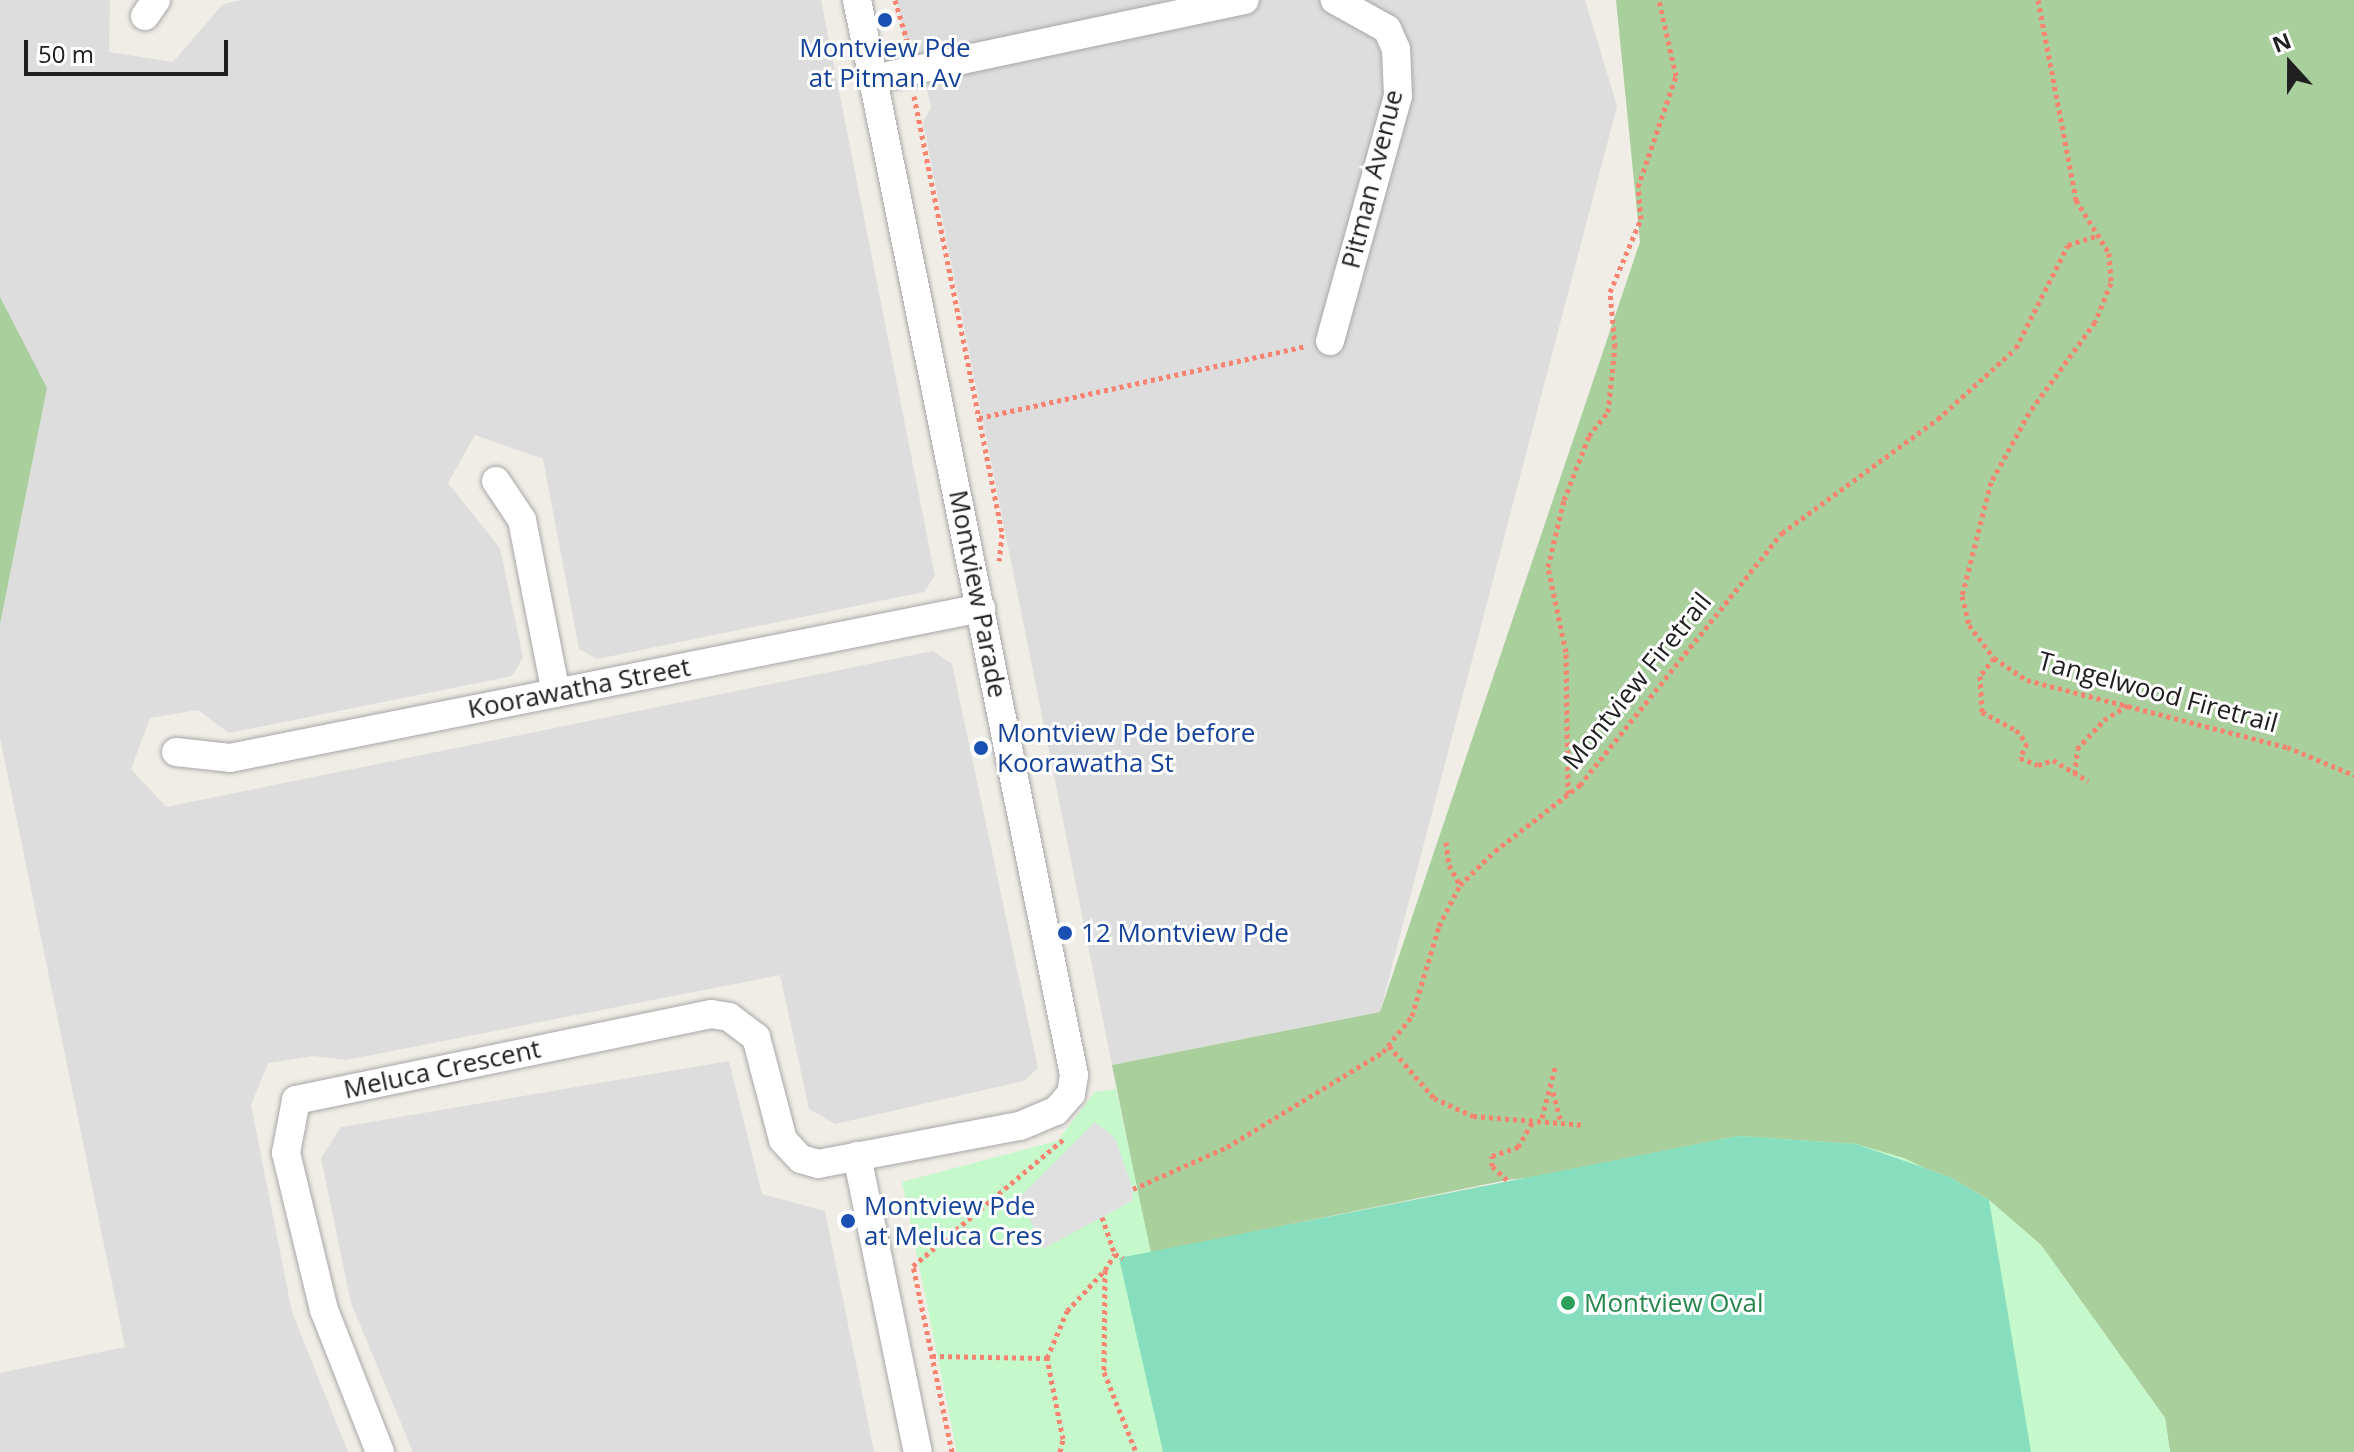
<!DOCTYPE html>
<html>
<head>
<meta charset="utf-8">
<style>
  body { margin:0 }
  #map { position:relative; width:2354px; height:1452px; overflow:hidden; background:#f0ede7; font-family:"Open Sans",sans-serif }
  div>[style] { position:absolute }
  .residential>* { inset:0; background:#dedddd }
  .forest>* { inset:0; background:#a9cf9c }
  .park>* { inset:0; background:#c5f9cb }
  .pitch>* { inset:0; background:#86debf }
  .parking>* { inset:0; background:#e0e0e0 }
  .path>* { height:5px; margin-top:-2.5px; transform-origin:0; background:repeating-linear-gradient(90deg,#f88370 0 4px,transparent 0 8px) }
  .roads { filter:drop-shadow(0 0 2px #a7a7a7) drop-shadow(0 0 2px #a7a7a7) }
  .minor>* { height:28px; margin:-14px; padding:0 14px; transform-origin:14px; border-radius:14px; background:#fff }
  .dots>* { width:22px; height:22px; translate:-50% -50%; box-sizing:border-box; border:4px solid #fff; border-radius:50% }
  span { translate:-50% -50%; white-space:nowrap; text-align:center; line-height:1.15; -webkit-text-stroke:6px #fff; paint-order:stroke }
  .transit-label { font-size:26px; color:#164399 }
  .left { translate:0 -50%; text-align:left }
  .street-label { font-size:26px; color:#202020 }
  .leisure-label { font-size:26px; color:#27864d }
  .north { position:absolute; left:2250px; top:24px; width:80px; height:80px; -webkit-text-stroke:6px #fff; paint-order:stroke; rotate:339deg; font-size:22px; font-weight:700; line-height:32px; text-align:center; color:#202020 }
  .north::after { content:''; display:block; margin:auto; width:28px; height:36px; background:#202020; clip-path:polygon(50% 0,100% 100%,50% 72%,0 100%) }
  .scale { position:absolute; left:24px; top:40px; width:204px; height:36px; box-sizing:border-box; border:4px solid #202020; border-top:0; padding-left:10px; font-size:24px; line-height:28px; white-space:nowrap; color:#202020; -webkit-text-stroke:6px #fff; paint-order:stroke }
</style>
</head>
<body>
<div id="map">
  <div class="residential">
    <div style="clip-path:polygon(0 0,110px 0,109px 52px,173px 62px,223px 4px,242px 0,821px 0,935px 576px,924px 592px,597px 659px,579px 649px,543px 459px,475px 435px,448px 483px,500px 548px,523px 658px,512px 676px,229px 733px,198px 710px,150px 718px,131px 769px,166px 807px,933px 651px,952px 664px,1038px 1068px,1024px 1081px,835px 1124px,809px 1109px,780px 975px,346px 1060px,313px 1056px,268px 1063px,251px 1105px,292px 1312px,348px 1452px,0 1452px,0 1373px,125px 1347px,0 738px)"></div>
    <div style="clip-path:polygon(897px 0,1585px 0,1617px 106px,1380px 1012px,1112px 1065px,923px 123px,931px 107px,918px 48px,904px 38px)"></div>
    <div style="clip-path:polygon(729px 1061px,762px 1194px,825px 1211px,874px 1452px,413px 1452px,351px 1303px,321px 1158px,341px 1127px)"></div>
  </div>
  <div class="forest">
    <div style="clip-path:polygon(1616px 0,2354px 0,2354px 1452px,2170px 1452px,2165px 1418px,2041px 1245px,1989px 1200px,1950px 1177px,1856px 1144px,1507px 1180px,1150px 1253px,1112px 1065px,1380px 1012px,1640px 242px)"></div>
    <div style="clip-path:polygon(0 297px,47px 388px,0 624px)"></div>
  </div>
  <div class="park">
    <div style="clip-path:polygon(1116px 1089px,1151px 1253px,1738px 1136px,1856px 1144px,1904px 1158px,1989px 1200px,2041px 1245px,2165px 1418px,2170px 1452px,957px 1452px,902px 1182px,1057px 1141px,1095px 1092px)"></div>
  </div>
  <div class="pitch">
    <div style="clip-path:polygon(1738px 1136px,1856px 1144px,1950px 1177px,1989px 1200px,2031px 1452px,1163px 1452px,1119px 1258px)"></div>
  </div>
  <div class="parking">
    <div style="clip-path:polygon(1095px 1122px,1115px 1138px,1133px 1189px,1132px 1201px,1043px 1249px,1020px 1197px)"></div>
  </div>
  <div class="path">
    <div style="left:895px;top:0;width:46px;rotate:73.5deg"></div>
    <div style="left:2038px;top:0;width:204px;rotate:79.2deg"></div>
    <div style="left:2076px;top:200px;width:62px;rotate:58.1deg"></div>
    <div style="left:2109px;top:253px;width:30px;rotate:86deg"></div>
    <div style="left:2111px;top:283px;width:42px;rotate:112.3deg"></div>
    <div style="left:2095px;top:322px;width:112px;rotate:126deg"></div>
    <div style="left:2029px;top:413px;width:79px;rotate:118.8deg"></div>
    <div style="left:1991px;top:482px;width:118px;rotate:104.3deg"></div>
    <div style="left:1962px;top:596px;width:30px;rotate:76deg"></div>
    <div style="left:1969px;top:625px;width:41px;rotate:52.9deg"></div>
    <div style="left:1994px;top:658px;width:40px;rotate:34deg"></div>
    <div style="left:2027px;top:680px;width:268px;rotate:14.5deg"></div>
    <div style="left:2287px;top:747px;width:73px;rotate:22.7deg"></div>
    <div style="left:914px;top:96px;width:447px;rotate:78.6deg"></div>
    <div style="left:1002px;top:534px;width:27px;rotate:96deg"></div>
    <div style="left:979px;top:418px;width:335px;rotate:-12.4deg"></div>
    <div style="left:1994px;top:658px;width:23px;rotate:128deg"></div>
    <div style="left:1980px;top:676px;width:36px;rotate:87deg"></div>
    <div style="left:1982px;top:712px;width:38px;rotate:28deg"></div>
    <div style="left:2016px;top:730px;width:17px;rotate:50deg"></div>
    <div style="left:2027px;top:743px;width:17px;rotate:115deg"></div>
    <div style="left:2020px;top:758px;width:19px;rotate:21deg"></div>
    <div style="left:2038px;top:765px;width:16px;rotate:-18deg"></div>
    <div style="left:2053px;top:760px;width:41px;rotate:31deg"></div>
    <div style="left:2075px;top:774px;width:25px;rotate:-85deg"></div>
    <div style="left:2077px;top:749px;width:40px;rotate:-47deg"></div>
    <div style="left:2104px;top:720px;width:28px;rotate:-32deg"></div>
    <div style="left:1568px;top:794px;width:142px;rotate:-90.8deg"></div>
    <div style="left:1566px;top:652px;width:87px;rotate:-102deg"></div>
    <div style="left:1548px;top:567px;width:69px;rotate:-76.6deg"></div>
    <div style="left:1564px;top:500px;width:69px;rotate:-68.7deg"></div>
    <div style="left:1589px;top:436px;width:31px;rotate:-52deg"></div>
    <div style="left:1608px;top:412px;width:65px;rotate:-83.9deg"></div>
    <div style="left:1615px;top:347px;width:55px;rotate:-95.2deg"></div>
    <div style="left:1610px;top:292px;width:79px;rotate:-67deg"></div>
    <div style="left:1641px;top:219px;width:32px;rotate:-95deg"></div>
    <div style="left:1638px;top:187px;width:117px;rotate:-71.1deg"></div>
    <div style="left:1676px;top:76px;width:78px;rotate:-102.6deg"></div>
    <div style="left:1446px;top:842px;width:23px;rotate:83deg"></div>
    <div style="left:1449px;top:865px;width:23px;rotate:61deg"></div>
    <div style="left:1389px;top:1046px;width:69px;rotate:49.1deg"></div>
    <div style="left:1434px;top:1098px;width:43px;rotate:24.8deg"></div>
    <div style="left:1473px;top:1116px;width:112px;rotate:4.6deg"></div>
    <div style="left:1553px;top:1092px;width:31px;rotate:75deg"></div>
    <div style="left:1542px;top:1118px;width:56px;rotate:-75.5deg"></div>
    <div style="left:1507px;top:1180px;width:21px;rotate:-137deg"></div>
    <div style="left:1492px;top:1166px;width:10px;rotate:-90deg"></div>
    <div style="left:1492px;top:1156px;width:28px;rotate:-19deg"></div>
    <div style="left:1518px;top:1147px;width:30px;rotate:-60deg"></div>
    <div style="left:1133px;top:1189px;width:103px;rotate:-24.1deg"></div>
    <div style="left:1227px;top:1147px;width:183px;rotate:-31.3deg"></div>
    <div style="left:1383px;top:1052px;width:46px;rotate:-51.1deg"></div>
    <div style="left:1412px;top:1016px;width:94px;rotate:-73.3deg"></div>
    <div style="left:1439px;top:926px;width:46px;rotate:-62.9deg"></div>
    <div style="left:1460px;top:885px;width:49px;rotate:-44.2deg"></div>
    <div style="left:1495px;top:851px;width:108px;rotate:-37.8deg"></div>
    <div style="left:1580px;top:785px;width:323px;rotate:-51.3deg"></div>
    <div style="left:1782px;top:533px;width:193px;rotate:-36.2deg"></div>
    <div style="left:1938px;top:419px;width:105px;rotate:-42.3deg"></div>
    <div style="left:2016px;top:348px;width:115px;rotate:-63.2deg"></div>
    <div style="left:2068px;top:245px;width:28px;rotate:-18deg"></div>
    <div style="left:1102px;top:1217px;width:39px;rotate:71deg"></div>
    <div style="left:1105px;top:1270px;width:19px;rotate:-58deg"></div>
    <div style="left:1115px;top:1254px;width:9px;rotate:27deg"></div>
    <div style="left:932px;top:1356px;width:115px;rotate:1deg"></div>
    <div style="left:952px;top:1452px;width:190px;rotate:-101.8deg"></div>
    <div style="left:913px;top:1266px;width:197px;rotate:-40.1deg"></div>
    <div style="left:1060px;top:1452px;width:13px;rotate:-77deg"></div>
    <div style="left:1063px;top:1439px;width:83px;rotate:-101.2deg"></div>
    <div style="left:1047px;top:1358px;width:51px;rotate:-66.9deg"></div>
    <div style="left:1067px;top:1311px;width:56px;rotate:-47.2deg"></div>
    <div style="left:1105px;top:1270px;width:102px;rotate:90.6deg"></div>
    <div style="left:1104px;top:1372px;width:86px;rotate:68.2deg"></div>
  </div>
  <div class="roads">
    <div class="minor">
      <div style="left:145px;top:16px;width:19px;rotate:-55deg"></div>
      <div style="left:873px;top:79px;width:380px;rotate:-12deg"></div>
      <div style="left:1330px;top:341px;width:254px;rotate:-74.5deg"></div>
      <div style="left:1398px;top:96px;width:47px;rotate:-92.4deg"></div>
      <div style="left:1396px;top:49px;width:22px;rotate:-114deg"></div>
      <div style="left:1387px;top:29px;width:60px;rotate:-150.9deg"></div>
      <div style="left:496px;top:481px;width:47px;rotate:56.3deg"></div>
      <div style="left:522px;top:520px;width:176px;rotate:78.9deg"></div>
      <div style="left:176px;top:752px;width:54px;rotate:6.3deg"></div>
      <div style="left:230px;top:758px;width:766px;rotate:-11.3deg"></div>
      <div style="left:857px;top:1156px;width:302px;rotate:78.4deg"></div>
      <div style="left:380px;top:1452px;width:153px;rotate:-111.5deg"></div>
      <div style="left:324px;top:1310px;width:162px;rotate:-103.6deg"></div>
      <div style="left:286px;top:1153px;width:54px;rotate:-79.3deg"></div>
      <div style="left:296px;top:1100px;width:424px;rotate:-11.7deg"></div>
      <div style="left:711px;top:1014px;width:18px;rotate:9deg"></div>
      <div style="left:729px;top:1017px;width:34px;rotate:37deg"></div>
      <div style="left:756px;top:1037px;width:106px;rotate:75.3deg"></div>
      <div style="left:783px;top:1140px;width:26px;rotate:47deg"></div>
      <div style="left:801px;top:1159px;width:18px;rotate:16deg"></div>
      <div style="left:818px;top:1164px;width:206px;rotate:-10.7deg"></div>
      <div style="left:1020px;top:1126px;width:39px;rotate:-23deg"></div>
      <div style="left:1056px;top:1111px;width:23px;rotate:-49deg"></div>
      <div style="left:1071px;top:1094px;width:19px;rotate:-81deg"></div>
      <div style="left:1074px;top:1075px;width:1097px;rotate:-101.41deg"></div>
    </div>
  </div>
  <div class="dots">
    <div style="left:885px;top:20px;background:#1a4fb4"></div>
    <div style="left:981px;top:748px;background:#1a4fb4"></div>
    <div style="left:1065px;top:933px;background:#1a4fb4"></div>
    <div style="left:848px;top:1221px;background:#1a4fb4"></div>
    <div style="left:1568px;top:1303px;background:#2e9e5b"></div>
  </div>
  <div class="transit-label">
    <span style="left:885px;top:63px">Montview Pde<br>at Pitman Av</span>
    <span class="left" style="left:997px;top:748px">Montview Pde before<br>Koorawatha St</span>
    <span class="left" style="left:1081px;top:933px">12 Montview Pde</span>
    <span class="left" style="left:864px;top:1221px">Montview Pde<br>at Meluca Cres</span>
  </div>
  <div class="street-label">
    <span style="left:1372px;top:179px;rotate:-76deg">Pitman Avenue</span>
    <span style="left:978px;top:594px;rotate:79deg">Montview Parade</span>
    <span style="left:1637px;top:681px;rotate:-51deg">Montview Firetrail</span>
    <span style="left:579px;top:688px;rotate:-11deg">Koorawatha Street</span>
    <span style="left:2158px;top:692px;rotate:15deg">Tangelwood Firetrail</span>
    <span style="left:442px;top:1069px;rotate:-12deg">Meluca Crescent</span>
  </div>
  <div class="leisure-label">
    <span class="left" style="left:1584px;top:1303px">Montview Oval</span>
  </div>
  <div class="north">N</div>
  <div class="scale">50 m</div>
</div>
</body>
</html>
